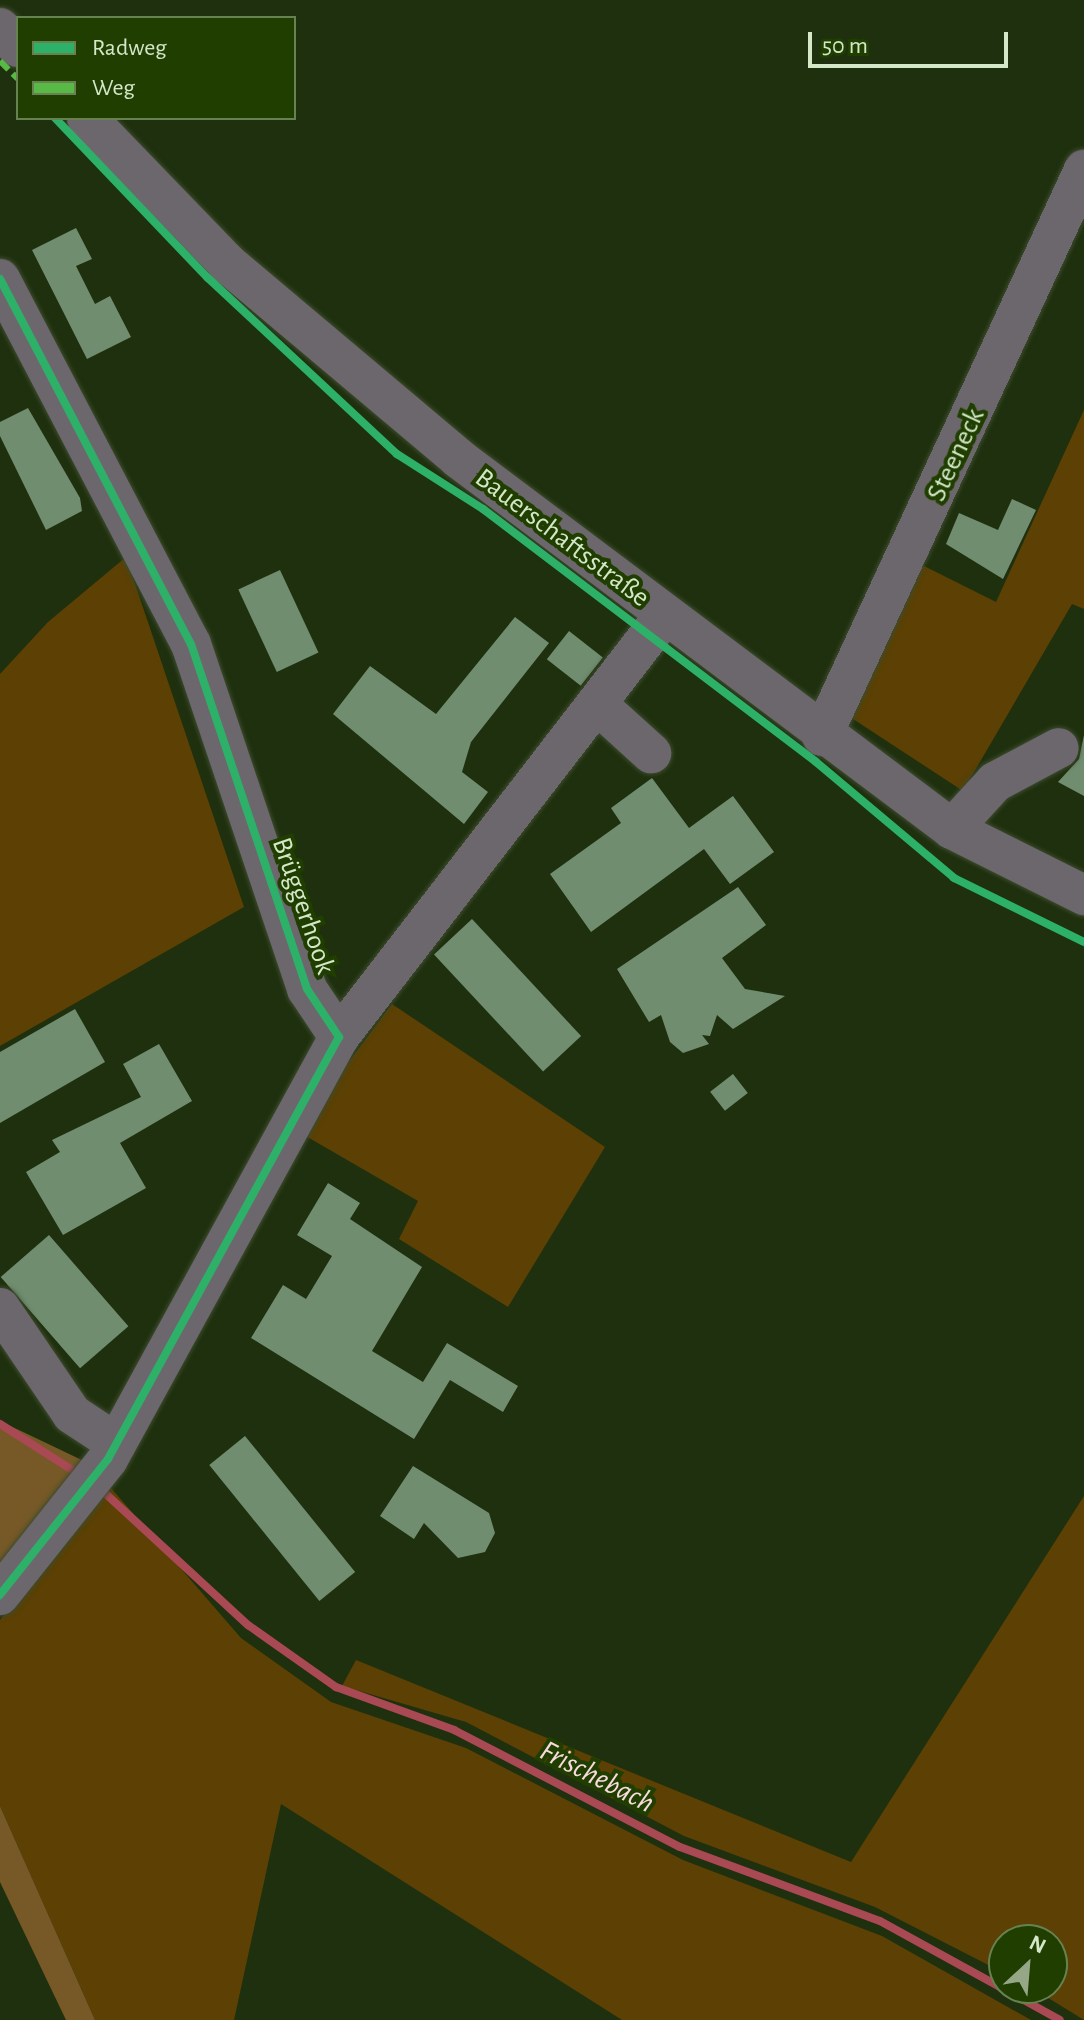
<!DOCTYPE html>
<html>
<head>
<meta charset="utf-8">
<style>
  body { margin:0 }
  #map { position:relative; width:1084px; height:2020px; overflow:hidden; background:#1f300e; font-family:"Alegreya Sans",sans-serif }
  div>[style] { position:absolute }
  .green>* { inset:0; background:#5c4004 }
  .forest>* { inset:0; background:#765927 }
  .stream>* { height:8px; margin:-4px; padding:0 4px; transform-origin:4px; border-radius:4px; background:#a84954 }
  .building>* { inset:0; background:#708d70; transform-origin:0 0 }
  .roads { filter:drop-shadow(0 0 2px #3c4b2e) drop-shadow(0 0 2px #3c4b2e) }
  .minor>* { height:40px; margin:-20px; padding:0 20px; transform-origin:20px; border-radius:20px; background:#6c676c }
  .quiet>* { height:6px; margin-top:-3px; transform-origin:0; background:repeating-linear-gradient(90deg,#58b947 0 12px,transparent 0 18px) }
  .cycleway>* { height:8px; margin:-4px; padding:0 4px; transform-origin:4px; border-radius:4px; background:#2db169 }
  span { translate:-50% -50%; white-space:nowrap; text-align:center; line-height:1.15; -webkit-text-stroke:8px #1f3e00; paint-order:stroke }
  .street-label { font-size:28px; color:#d4e7c8 }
  .water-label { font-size:30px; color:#f9dbdd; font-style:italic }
  .legend { position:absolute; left:16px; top:16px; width:280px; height:104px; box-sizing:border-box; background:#1f3e00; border:2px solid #678250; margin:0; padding:10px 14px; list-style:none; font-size:24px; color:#d4e7c8 }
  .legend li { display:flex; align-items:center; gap:16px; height:40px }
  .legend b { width:40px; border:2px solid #678250 }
  .north { position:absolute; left:988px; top:1924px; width:80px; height:80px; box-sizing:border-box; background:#1f3e00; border:2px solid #678250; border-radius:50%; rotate:26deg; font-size:22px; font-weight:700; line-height:32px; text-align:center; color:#d4e7c8 }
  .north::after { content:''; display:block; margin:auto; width:28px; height:36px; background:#95a787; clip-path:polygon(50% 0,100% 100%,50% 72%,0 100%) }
  .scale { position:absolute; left:808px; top:32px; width:200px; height:36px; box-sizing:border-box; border:4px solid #d4e7c8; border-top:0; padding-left:10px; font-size:24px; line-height:28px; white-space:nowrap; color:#d4e7c8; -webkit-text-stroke:6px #1f3e00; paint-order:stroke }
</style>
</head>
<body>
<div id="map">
  <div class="green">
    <div style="clip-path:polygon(1084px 410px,1084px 609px,1072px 604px,963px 791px,847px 715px,916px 562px,996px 602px)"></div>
    <div style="clip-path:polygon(126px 557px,244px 907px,0 1046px,0 674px,48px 622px)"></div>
    <div style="clip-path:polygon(392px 1004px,605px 1147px,508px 1307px,399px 1239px,418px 1201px,297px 1131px)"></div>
    <div style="clip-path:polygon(105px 1481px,241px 1638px,331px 1702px,466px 1748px,683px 1860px,882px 1936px,1031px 2020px,622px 2020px,281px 1804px,234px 2020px,95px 2020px,0 1806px,0 1620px)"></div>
    <div style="clip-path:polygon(1084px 1496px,1084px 2020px,1032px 1988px,1052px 1988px,1052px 1940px,1004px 1940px,1004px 1973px,875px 1907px,684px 1836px,466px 1722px,342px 1686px,356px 1660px,851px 1862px)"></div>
  </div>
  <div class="forest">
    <div style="clip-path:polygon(0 1421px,86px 1462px,0 1574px)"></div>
    <div style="clip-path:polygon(0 1806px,95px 2020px,66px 2020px,0 1882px)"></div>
  </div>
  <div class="stream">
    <div style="left:0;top:1424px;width:84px;rotate:32.4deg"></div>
    <div style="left:107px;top:1495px;width:192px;rotate:42.7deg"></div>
    <div style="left:248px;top:1625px;width:108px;rotate:35.2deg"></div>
    <div style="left:336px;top:1687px;width:126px;rotate:20deg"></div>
    <div style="left:454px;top:1730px;width:254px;rotate:27.4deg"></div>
    <div style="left:680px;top:1847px;width:213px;rotate:20.3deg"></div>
    <div style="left:880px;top:1921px;width:205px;rotate:28.8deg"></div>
  </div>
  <div class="building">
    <div style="clip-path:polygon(76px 228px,92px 259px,76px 266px,95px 304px,110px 296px,131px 337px,87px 359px,32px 250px)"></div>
    <div style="clip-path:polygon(28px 408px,80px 498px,82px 511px,46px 530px,0 436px,0 422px)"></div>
    <div style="clip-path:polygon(1012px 499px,1036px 510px,1003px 579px,946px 544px,959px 513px,998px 530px)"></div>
    <div style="left:280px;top:570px;width:91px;height:46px;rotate:65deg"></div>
    <div style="clip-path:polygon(515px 617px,549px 643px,471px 742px,462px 772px,488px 792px,464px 824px,333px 714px,370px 666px,436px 714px)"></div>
    <div style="left:569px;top:631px;width:43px;height:36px;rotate:38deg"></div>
    <div style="clip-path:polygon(1084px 735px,1084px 796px,1058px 782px,1079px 759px)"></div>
    <div style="clip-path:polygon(652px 778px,689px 828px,733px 796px,774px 852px,730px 884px,704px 849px,591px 932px,550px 874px,621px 823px,611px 808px)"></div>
    <div style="clip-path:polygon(738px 887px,766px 925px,722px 958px,745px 989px,785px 996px,733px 1029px,717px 1015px,710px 1036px,702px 1035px,709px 1044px,683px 1053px,670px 1042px,661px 1015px,649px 1022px,617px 969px)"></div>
    <div style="left:472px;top:919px;width:160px;height:52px;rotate:47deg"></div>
    <div style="clip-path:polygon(75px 1009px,105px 1062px,0 1123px,0 1052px)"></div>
    <div style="clip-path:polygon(159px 1044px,192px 1101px,120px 1143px,146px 1188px,63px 1235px,26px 1172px,60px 1152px,52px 1140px,141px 1097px,123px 1064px)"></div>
    <div style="left:733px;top:1074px;width:24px;height:29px;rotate:52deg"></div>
    <div style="clip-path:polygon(328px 1183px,360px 1203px,350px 1219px,422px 1267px,372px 1351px,423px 1382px,447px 1343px,518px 1386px,503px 1412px,450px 1380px,414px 1439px,251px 1338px,283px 1285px,306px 1299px,332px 1256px,297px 1235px)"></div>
    <div style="left:49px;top:1235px;width:121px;height:64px;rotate:49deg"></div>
    <div style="left:245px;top:1436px;width:175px;height:46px;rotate:51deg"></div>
    <div style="clip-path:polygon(413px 1466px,489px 1513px,495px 1533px,485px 1552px,458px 1558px,424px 1523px,414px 1539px,380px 1516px)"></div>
  </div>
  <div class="roads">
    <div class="minor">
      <div style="left:0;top:28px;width:26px;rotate:47deg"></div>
      <div style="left:87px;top:118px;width:203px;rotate:46deg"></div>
      <div style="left:228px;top:264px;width:301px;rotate:40.1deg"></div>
      <div style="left:458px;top:458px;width:618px;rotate:36.91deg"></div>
      <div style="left:952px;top:829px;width:148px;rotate:26.6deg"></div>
      <div style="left:0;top:279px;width:412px;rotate:62.4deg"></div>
      <div style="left:191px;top:644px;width:364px;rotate:71.4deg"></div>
      <div style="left:307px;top:989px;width:58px;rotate:56.3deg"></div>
      <div style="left:339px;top:1037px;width:481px;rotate:118.7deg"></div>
      <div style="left:108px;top:1459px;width:174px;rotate:128.5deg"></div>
      <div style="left:598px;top:705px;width:72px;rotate:42.2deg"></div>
      <div style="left:822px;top:736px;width:624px;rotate:-65.16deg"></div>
      <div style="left:952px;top:829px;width:64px;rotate:-47.5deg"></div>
      <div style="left:995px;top:782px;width:72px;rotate:-28deg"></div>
      <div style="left:339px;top:1037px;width:532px;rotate:-52.33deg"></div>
      <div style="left:0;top:1308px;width:128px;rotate:55.8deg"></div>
      <div style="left:72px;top:1414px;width:53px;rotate:33.4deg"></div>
    </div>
  </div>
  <div class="quiet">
    <div style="left:0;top:61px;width:25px;rotate:45deg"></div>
  </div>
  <div class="cycleway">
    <div style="left:55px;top:118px;width:221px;rotate:46.3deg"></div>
    <div style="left:208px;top:278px;width:258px;rotate:43deg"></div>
    <div style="left:397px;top:454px;width:102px;rotate:32.6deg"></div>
    <div style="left:483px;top:509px;width:418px;rotate:37.2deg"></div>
    <div style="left:816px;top:762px;width:180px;rotate:40deg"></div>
    <div style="left:954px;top:878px;width:145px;rotate:26.2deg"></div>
    <div style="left:0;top:279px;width:412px;rotate:62.4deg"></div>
    <div style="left:191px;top:644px;width:364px;rotate:71.4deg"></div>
    <div style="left:307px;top:989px;width:58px;rotate:56.3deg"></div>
    <div style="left:339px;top:1037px;width:481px;rotate:118.7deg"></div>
    <div style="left:108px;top:1459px;width:174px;rotate:128.5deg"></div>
  </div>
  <div class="street-label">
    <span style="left:956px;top:455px;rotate:-65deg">Steeneck</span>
    <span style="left:562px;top:538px;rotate:37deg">Bauerschaftsstraße</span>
    <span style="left:303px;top:906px;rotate:71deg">Brüggerhook</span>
  </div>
  <div class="water-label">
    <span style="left:597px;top:1777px;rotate:27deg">Frischebach</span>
  </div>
  <ul class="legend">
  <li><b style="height:10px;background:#2db169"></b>Radweg</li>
  <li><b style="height:10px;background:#58b947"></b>Weg</li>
  </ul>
  <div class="north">N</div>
  <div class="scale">50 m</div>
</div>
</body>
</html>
